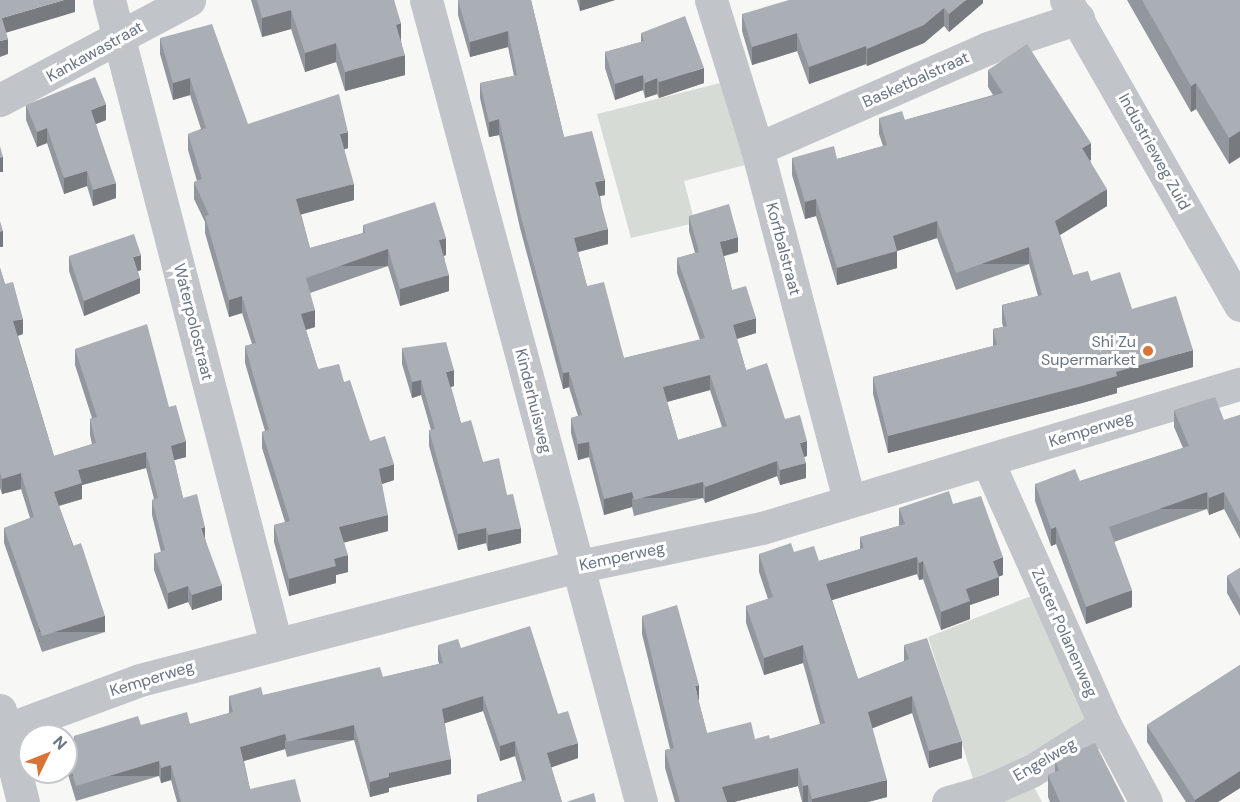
<!DOCTYPE html>
<html>
<head>
<meta charset="utf-8">
<style>
  body { margin:0 }
  #map { position:relative; width:1240px; height:802px; overflow:hidden; background:#f7f8f5; font-family:"DM Sans",sans-serif }
  div>[style] { position:absolute }
  .green>* { inset:0; background:#d6dcd5 }
  .minor>* { height:33px; margin:-16.5px; padding:0 16.5px; transform-origin:16.5px; border-radius:16.5px; background:#c1c4c8 }
  .wall>* { inset:0; background:#92969d }
  .shaded-wall>* { inset:0; background:#777a7f; transform-origin:0 0 }
  .building>* { inset:0; background:#aaafb6 }
  .dots>* { width:16px; height:16px; translate:-50% -50%; box-sizing:border-box; border:3px solid #fff; border-radius:50% }
  span { translate:-50% -50%; white-space:nowrap; text-align:center; line-height:1.15; -webkit-text-stroke:6px #fff; paint-order:stroke }
  .street-label { font-size:16px; color:#697484 }
  .poi-label { font-size:16px; color:#697484 }
  .right { translate:-100% -50%; text-align:right }
  .north { position:absolute; left:18px; top:724px; width:60px; height:60px; box-sizing:border-box; background:#fff; border:2px solid #c3c7ce; border-radius:50%; rotate:47deg; font-size:16px; font-weight:700; line-height:24px; text-align:center; color:#697484 }
  .north::after { content:''; display:block; margin:auto; width:21px; height:27px; background:#d87435; clip-path:polygon(50% 0,100% 100%,50% 72%,0 100%) }
</style>
</head>
<body>
<div id="map">
  <div class="green">
    <div style="clip-path:polygon(724px 82px,749px 164px,684px 181px,695px 223px,631px 238px,597px 114px)"></div>
    <div style="clip-path:polygon(1036px 594px,1088px 719px,975px 785px,928px 637px)"></div>
    <div style="clip-path:polygon(1034px 787px,1042px 802px,995px 802px)"></div>
  </div>
  <div class="minor">
    <div style="left:109px;top:0;width:665px;rotate:75.46deg"></div>
    <div style="left:426px;top:0;width:830px;rotate:74.99deg"></div>
    <div style="left:711px;top:0;width:156px;rotate:72.8deg"></div>
    <div style="left:757px;top:149px;width:363px;rotate:75.3deg"></div>
    <div style="left:1066px;top:0;width:351px;rotate:60.3deg"></div>
    <div style="left:0;top:100px;width:214px;rotate:-27.9deg"></div>
    <div style="left:757px;top:149px;width:252px;rotate:-23.6deg"></div>
    <div style="left:988px;top:48px;width:95px;rotate:-18.4deg"></div>
    <div style="left:988px;top:462px;width:288px;rotate:66deg"></div>
    <div style="left:1105px;top:725px;width:87px;rotate:62deg"></div>
    <div style="left:0;top:710px;width:95px;rotate:76deg"></div>
    <div style="left:5px;top:730px;width:144px;rotate:-20.3deg"></div>
    <div style="left:140px;top:680px;width:449px;rotate:-14.6deg"></div>
    <div style="left:575px;top:567px;width:191px;rotate:-11.8deg"></div>
    <div style="left:762px;top:528px;width:499px;rotate:-16.8deg"></div>
    <div style="left:948px;top:802px;width:37px;rotate:-16deg"></div>
    <div style="left:984px;top:792px;width:51px;rotate:-24.1deg"></div>
    <div style="left:1031px;top:771px;width:87px;rotate:-31.9deg"></div>
  </div>
  <div class="wall">
    <div style="clip-path:polygon(251px 0,394px 0,401px 40px,405px 75px,345px 91px,336px 62px,305px 72px,291px 29px,262px 37px)"></div>
    <div style="clip-path:polygon(evenodd,458px 0,531px 0,564px 137px,605px 195px,600px 196px,608px 244px,578px 252px,587px 286px,624px 358px,700px 340px,677px 273px,677px 258px,695px 253px,689px 231px,689px 216px,738px 252px,724px 256px,732px 290px,756px 333px,737px 339px,746px 370px,785px 419px,807px 456px,804px 457px,806px 478px,780px 485px,777px 476px,705px 503px,703px 498px,634px 516px,632px 507px,604px 515px,589px 457px,578px 460px,571px 433px,571px 418px,578px 416px,569px 387px,563px 389px,520px 228px,499px 135px,489px 137px,480px 98px,480px 83px,514px 76px,508px 47px,470px 57px,458px 15px,458px 0,710px 390px,722px 427px,678px 440px,667px 402px,710px 390px)"></div>
    <div style="clip-path:polygon(577px 0,615px 0,580px 11px)"></div>
    <div style="clip-path:polygon(983px 0,983px 3px,949px 32px,944px 26px,924px 43px,867px 66px,866px 64px,809px 84px,797px 51px,752px 65px,742px 31px,742px 14px)"></div>
    <div style="clip-path:polygon(1127px 0,1240px 0,1240px 157px,1229px 164px,1196px 109px,1191px 112px)"></div>
    <div style="clip-path:polygon(641px 33px,704px 83px,659px 98px,657px 94px,645px 98px,643px 90px,615px 100px,605px 68px,605px 52px,641px 42px)"></div>
    <div style="clip-path:polygon(160px 38px,248px 124px,348px 148px,344px 149px,354px 200px,301px 214px,310px 248px,363px 233px,363px 225px,446px 255px,444px 256px,449px 291px,400px 306px,388px 266px,310px 293px,315px 327px,306px 330px,318px 369px,344px 382px,370px 441px,394px 480px,382px 484px,388px 531px,344px 542px,348px 572px,336px 575px,336px 583px,289px 596px,274px 542px,274px 525px,285px 522px,262px 448px,262px 432px,265px 431px,245px 363px,245px 346px,252px 344px,242px 313px,229px 317px,205px 233px,205px 222px,194px 199px,194px 182px,197px 181px,188px 150px,188px 134px,201px 129px,190px 95px,173px 100px,160px 54px)"></div>
    <div style="clip-path:polygon(988px 70px,1091px 160px,1090px 160px,1107px 206px,1060px 235px,1073px 275px,1091px 281px,1132px 309px,1193px 367px,1117px 388px,1117px 393px,1082px 403px,888px 453px,873px 394px,873px 377px,993px 346px,993px 329px,1003px 327px,1002px 322px,1002px 305px,1038px 296px,1029px 264px,956px 290px,937px 238px,897px 251px,897px 268px,837px 285px,816px 216px,805px 219px,792px 175px,792px 158px,837px 159px,883px 146px,879px 134px,879px 118px,905px 120px,993px 95px,988px 87px)"></div>
    <div style="clip-path:polygon(26px 105px,106px 120px,96px 124px,116px 198px,93px 206px,87px 186px,64px 194px,47px 143px,37px 147px,26px 120px)"></div>
    <div style="clip-path:polygon(69px 256px,141px 270px,138px 271px,140px 293px,84px 316px,69px 271px)"></div>
    <div style="clip-path:polygon(0 268px,5px 284px,23px 334px,18px 336px,54px 456px,92px 444px,90px 435px,90px 419px,92px 418px,75px 365px,75px 349px,169px 407px,186px 457px,174px 460px,183px 498px,205px 538px,222px 600px,192px 610px,188px 602px,168px 609px,154px 570px,154px 554px,161px 552px,152px 515px,152px 500px,154px 499px,146px 468px,82px 485px,82px 499px,59px 506px,105px 632px,42px 652px,4px 543px,4px 528px,30px 518px,21px 489px,2px 494px,0 488px)"></div>
    <div style="clip-path:polygon(402px 348px,454px 386px,451px 387px,461px 423px,483px 462px,507px 495px,521px 543px,488px 551px,486px 543px,458px 550px,429px 446px,429px 430px,431px 430px,421px 395px,412px 398px,402px 364px)"></div>
    <div style="clip-path:polygon(1174px 410px,1224px 420px,1240px 415px,1240px 539px,1224px 509px,1209px 515px,1207px 509px,1114px 542px,1132px 607px,1086px 624px,1056px 544px,1051px 546px,1035px 501px,1035px 484px,1080px 481px,1183px 448px,1174px 427px)"></div>
    <div style="clip-path:polygon(953px 504px,1003px 575px,999px 576px,999px 595px,970px 605px,970px 619px,941px 630px,923px 579px,919px 580px,917px 574px,832px 600px,858px 679px,904px 661px,904px 645px,962px 758px,929px 768px,912px 713px,872px 728px,887px 797px,868px 802px,802px 802px,798px 786px,734px 802px,675px 802px,665px 768px,665px 750px,670px 749px,642px 634px,642px 616px,699px 703px,707px 733px,755px 739px,770px 739px,820px 724px,803px 663px,764px 675px,746px 623px,746px 606px,768px 599px,759px 572px,759px 554px,794px 552px,819px 561px,860px 549px,860px 537px,899px 526px,899px 508px)"></div>
    <div style="clip-path:polygon(1240px 568px,1240px 616px,1227px 593px,1227px 576px)"></div>
    <div style="clip-path:polygon(438px 645px,461px 648px,558px 714px,578px 758px,551px 767px,562px 802px,477px 802px,477px 795px,522px 781px,515px 756px,500px 761px,483px 711px,445px 723px,451px 774px,389px 788px,389px 792px,370px 797px,354px 740px,287px 757px,285px 749px,244px 761px,250px 789px,301px 802px,177px 802px,171px 780px,161px 783px,159px 776px,76px 801px,66px 768px,66px 744px,74px 741px,74px 736px,141px 725px,190px 724px,229px 713px,229px 696px,263px 695px,383px 677px,439px 664px,438px 660px)"></div>
    <div style="clip-path:polygon(1240px 665px,1240px 788px,1218px 802px,1186px 802px,1147px 742px,1147px 725px)"></div>
    <div style="clip-path:polygon(1055px 761px,1125px 802px,1050px 802px,1048px 797px,1048px 775px,1055px 772px)"></div>
  </div>
  <div class="shaded-wall">
    <div style="clip-path:polygon(64px 0,75px 0,75px 12px,2px 34px,2px 18px)"></div>
    <div style="clip-path:polygon(580px 0,615px 0,580px 11px)"></div>
    <div style="clip-path:polygon(966px 0,983px 0,983px 3px,949px 32px,949px 14px)"></div>
    <div style="clip-path:polygon(944px 8px,944px 26px,924px 43px,867px 66px,867px 49px)"></div>
    <div style="clip-path:polygon(291px 10px,291px 29px,262px 37px,262px 18px)"></div>
    <div style="clip-path:polygon(401px 23px,401px 43px,396px 25px)"></div>
    <div style="clip-path:polygon(508px 31px,508px 47px,470px 57px,470px 42px)"></div>
    <div style="clip-path:polygon(797px 33px,797px 51px,752px 65px,752px 47px)"></div>
    <div style="clip-path:polygon(8px 39px,8px 54px,0 57px,0 41px)"></div>
    <div style="clip-path:polygon(336px 43px,336px 62px,305px 72px,305px 53px)"></div>
    <div style="clip-path:polygon(866px 46px,866px 64px,809px 84px,809px 67px)"></div>
    <div style="clip-path:polygon(405px 55px,405px 75px,345px 91px,345px 72px)"></div>
    <div style="clip-path:polygon(704px 68px,704px 83px,659px 98px,659px 82px)"></div>
    <div style="clip-path:polygon(643px 75px,643px 90px,615px 100px,615px 84px)"></div>
    <div style="clip-path:polygon(190px 78px,190px 95px,173px 100px,173px 83px)"></div>
    <div style="clip-path:polygon(657px 78px,657px 94px,645px 98px,645px 83px)"></div>
    <div style="clip-path:polygon(1196px 83px,1196px 109px,1191px 112px,1191px 86px)"></div>
    <div style="clip-path:polygon(106px 104px,106px 120px,91px 126px,91px 110px)"></div>
    <div style="clip-path:polygon(499px 119px,499px 135px,489px 137px,489px 122px)"></div>
    <div style="clip-path:polygon(47px 128px,47px 143px,37px 147px,37px 132px)"></div>
    <div style="clip-path:polygon(1240px 131px,1240px 157px,1229px 164px,1229px 138px)"></div>
    <div style="clip-path:polygon(348px 132px,348px 148px,340px 151px,340px 134px)"></div>
    <div style="clip-path:polygon(1091px 143px,1091px 160px,1082px 165px,1082px 148px)"></div>
    <div style="left:3px;top:157px;width:15px;height:3px;rotate:90deg"></div>
    <div style="clip-path:polygon(87px 171px,87px 186px,64px 194px,64px 178px)"></div>
    <div style="clip-path:polygon(605px 180px,605px 195px,595px 197px,595px 182px)"></div>
    <div style="clip-path:polygon(116px 183px,116px 198px,93px 206px,93px 190px)"></div>
    <div style="clip-path:polygon(354px 184px,354px 200px,296px 216px,296px 199px)"></div>
    <div style="clip-path:polygon(1107px 189px,1107px 206px,1055px 238px,1055px 221px)"></div>
    <div style="clip-path:polygon(816px 199px,816px 216px,805px 219px,805px 202px)"></div>
    <div style="clip-path:polygon(937px 221px,937px 238px,897px 251px,897px 268px,837px 285px,837px 268px,893px 236px)"></div>
    <div style="clip-path:polygon(608px 229px,608px 244px,574px 253px,574px 238px)"></div>
    <div style="left:3px;top:231px;width:16px;height:3px;rotate:90deg"></div>
    <div style="clip-path:polygon(738px 237px,738px 252px,720px 257px,720px 242px)"></div>
    <div style="clip-path:polygon(446px 238px,446px 255px,439px 257px,439px 240px)"></div>
    <div style="left:1029px;top:247px;width:17px;height:77px;rotate:90deg"></div>
    <div style="left:388px;top:249px;width:17px;height:87px;rotate:90deg"></div>
    <div style="clip-path:polygon(141px 255px,141px 270px,133px 273px,133px 257px)"></div>
    <div style="clip-path:polygon(449px 275px,449px 291px,400px 306px,400px 289px)"></div>
    <div style="clip-path:polygon(140px 278px,140px 293px,84px 316px,84px 301px)"></div>
    <div style="clip-path:polygon(242px 296px,242px 313px,229px 317px,229px 300px)"></div>
    <div style="clip-path:polygon(315px 310px,315px 327px,301px 331px,301px 314px)"></div>
    <div style="clip-path:polygon(756px 318px,756px 333px,733px 340px,733px 325px)"></div>
    <div style="clip-path:polygon(23px 319px,23px 334px,13px 337px,13px 321px)"></div>
    <div style="clip-path:polygon(1193px 350px,1193px 367px,1117px 388px,1117px 393px,1082px 403px,888px 453px,888px 436px)"></div>
    <div style="clip-path:polygon(454px 370px,454px 386px,446px 388px,446px 372px)"></div>
    <div style="clip-path:polygon(569px 372px,569px 387px,563px 389px,563px 373px)"></div>
    <div style="clip-path:polygon(710px 375px,710px 390px,663px 403px,663px 387px)"></div>
    <div style="clip-path:polygon(421px 380px,421px 395px,412px 398px,412px 382px)"></div>
    <div style="clip-path:polygon(186px 441px,186px 457px,171px 461px,171px 446px)"></div>
    <div style="clip-path:polygon(807px 441px,807px 456px,800px 458px,800px 443px)"></div>
    <div style="clip-path:polygon(589px 442px,589px 457px,578px 460px,578px 444px)"></div>
    <div style="clip-path:polygon(146px 452px,146px 468px,82px 485px,82px 499px,54px 507px,54px 492px,78px 470px)"></div>
    <div style="clip-path:polygon(777px 461px,777px 476px,705px 503px,705px 487px)"></div>
    <div style="clip-path:polygon(806px 463px,806px 478px,780px 485px,780px 470px)"></div>
    <div style="clip-path:polygon(394px 464px,394px 480px,379px 485px,379px 469px)"></div>
    <div style="clip-path:polygon(21px 473px,21px 489px,2px 494px,2px 479px)"></div>
    <div style="left:703px;top:482px;width:16px;height:71px;rotate:90deg"></div>
    <div style="clip-path:polygon(632px 492px,632px 507px,604px 515px,604px 499px)"></div>
    <div style="left:1207px;top:492px;width:17px;height:104px;rotate:90deg"></div>
    <div style="clip-path:polygon(1224px 492px,1224px 509px,1209px 515px,1209px 498px)"></div>
    <div style="clip-path:polygon(388px 515px,388px 531px,339px 544px,339px 527px)"></div>
    <div style="clip-path:polygon(205px 527px,205px 543px,201px 528px)"></div>
    <div style="clip-path:polygon(1056px 527px,1056px 544px,1051px 546px,1051px 529px)"></div>
    <div style="clip-path:polygon(486px 528px,486px 543px,458px 550px,458px 534px)"></div>
    <div style="clip-path:polygon(521px 528px,521px 543px,488px 551px,488px 535px)"></div>
    <div style="clip-path:polygon(348px 555px,348px 572px,336px 575px,336px 583px,289px 596px,289px 579px,334px 559px)"></div>
    <div style="clip-path:polygon(917px 557px,917px 574px,826px 602px,826px 584px)"></div>
    <div style="clip-path:polygon(1003px 557px,1003px 575px,993px 579px,993px 561px)"></div>
    <div style="clip-path:polygon(923px 561px,923px 579px,919px 580px,919px 563px)"></div>
    <div style="clip-path:polygon(999px 577px,999px 595px,970px 605px,970px 619px,941px 630px,941px 612px,966px 589px)"></div>
    <div style="clip-path:polygon(222px 585px,222px 600px,192px 610px,192px 595px)"></div>
    <div style="clip-path:polygon(188px 586px,188px 602px,168px 609px,168px 593px)"></div>
    <div style="clip-path:polygon(1132px 590px,1132px 607px,1086px 624px,1086px 607px)"></div>
    <div style="left:105px;top:616px;width:16px;height:66px;rotate:90deg"></div>
    <div style="clip-path:polygon(803px 645px,803px 663px,764px 675px,764px 658px)"></div>
    <div style="clip-path:polygon(699px 685px,699px 703px,695px 686px)"></div>
    <div style="clip-path:polygon(483px 696px,483px 711px,442px 724px,442px 709px)"></div>
    <div style="clip-path:polygon(912px 696px,912px 713px,868px 730px,868px 712px)"></div>
    <div style="left:354px;top:725px;width:15px;height:69px;rotate:90deg"></div>
    <div style="clip-path:polygon(285px 734px,285px 749px,240px 762px,240px 747px)"></div>
    <div style="clip-path:polygon(515px 741px,515px 756px,500px 761px,500px 746px)"></div>
    <div style="clip-path:polygon(962px 741px,962px 758px,929px 768px,929px 751px)"></div>
    <div style="clip-path:polygon(578px 743px,578px 758px,547px 769px,547px 753px)"></div>
    <div style="clip-path:polygon(451px 759px,451px 774px,389px 788px,389px 792px,370px 797px,370px 782px,389px 773px)"></div>
    <div style="left:159px;top:761px;width:15px;height:87px;rotate:90deg"></div>
    <div style="clip-path:polygon(171px 765px,171px 780px,161px 783px,161px 768px)"></div>
    <div style="clip-path:polygon(798px 768px,798px 786px,734px 802px,722px 802px,722px 787px)"></div>
    <div style="clip-path:polygon(1240px 771px,1240px 788px,1218px 802px,1195px 802px,1195px 800px)"></div>
    <div style="clip-path:polygon(887px 780px,887px 797px,868px 802px,812px 802px,812px 799px)"></div>
    <div style="left:808px;top:785px;width:17px;height:5px;rotate:90deg"></div>
  </div>
  <div class="building">
    <div style="clip-path:polygon(0 0,64px 0,2px 18px,8px 39px,0 41px)"></div>
    <div style="clip-path:polygon(257px 0,394px 0,401px 23px,396px 25px,405px 55px,345px 72px,336px 43px,305px 53px,291px 10px,262px 18px)"></div>
    <div style="clip-path:polygon(evenodd,458px 0,531px 0,564px 137px,592px 131px,605px 180px,595px 182px,608px 229px,574px 238px,587px 286px,604px 282px,624px 358px,705px 338px,677px 258px,699px 252px,689px 216px,729px 204px,738px 237px,720px 242px,732px 290px,746px 286px,756px 318px,733px 325px,746px 370px,767px 363px,785px 419px,800px 415px,807px 441px,800px 443px,806px 463px,780px 470px,777px 461px,705px 487px,703px 482px,634px 500px,632px 492px,604px 499px,589px 442px,578px 444px,571px 418px,582px 415px,569px 372px,563px 373px,520px 213px,499px 119px,489px 122px,480px 83px,517px 75px,508px 31px,470px 42px,458px 0,710px 375px,727px 426px,678px 440px,663px 387px,710px 375px)"></div>
    <div style="clip-path:polygon(789px 0,966px 0,949px 14px,944px 8px,924px 25px,867px 49px,866px 46px,809px 67px,797px 33px,752px 47px,742px 14px)"></div>
    <div style="clip-path:polygon(1142px 0,1240px 0,1240px 131px,1229px 138px,1196px 83px,1191px 86px)"></div>
    <div style="clip-path:polygon(685px 16px,704px 68px,659px 82px,657px 78px,645px 83px,643px 75px,615px 84px,605px 52px,644px 41px,641px 33px)"></div>
    <div style="clip-path:polygon(212px 24px,248px 124px,339px 94px,348px 132px,340px 134px,354px 184px,296px 199px,310px 248px,365px 233px,363px 225px,435px 202px,446px 238px,439px 240px,449px 275px,400px 289px,388px 249px,306px 278px,315px 310px,301px 314px,318px 369px,339px 364px,344px 382px,350px 380px,370px 441px,385px 436px,394px 464px,379px 469px,388px 515px,339px 527px,348px 555px,334px 559px,336px 566px,289px 579px,274px 525px,290px 521px,262px 432px,269px 430px,245px 346px,256px 343px,242px 296px,229px 300px,205px 216px,209px 215px,194px 182px,202px 179px,188px 134px,206px 128px,190px 78px,173px 83px,160px 38px)"></div>
    <div style="clip-path:polygon(1027px 44px,1091px 143px,1082px 148px,1107px 189px,1055px 221px,1073px 275px,1088px 271px,1091px 281px,1120px 272px,1132px 309px,1176px 296px,1193px 350px,1116px 372px,1117px 376px,1082px 386px,888px 436px,873px 377px,997px 345px,993px 329px,1007px 326px,1002px 305px,1042px 295px,1029px 247px,956px 273px,937px 221px,893px 236px,897px 251px,837px 268px,816px 199px,805px 202px,792px 158px,834px 146px,837px 159px,887px 145px,879px 118px,902px 111px,905px 120px,1003px 93px,988px 70px)"></div>
    <div style="clip-path:polygon(95px 77px,106px 104px,91px 110px,116px 183px,93px 190px,87px 171px,64px 178px,47px 128px,37px 132px,26px 105px)"></div>
    <div style="clip-path:polygon(0 146px,3px 157px,0 158px)"></div>
    <div style="clip-path:polygon(0 221px,3px 231px,0 232px)"></div>
    <div style="clip-path:polygon(134px 234px,141px 255px,133px 257px,140px 278px,84px 301px,69px 256px)"></div>
    <div style="clip-path:polygon(0 268px,5px 284px,13px 282px,23px 319px,13px 321px,54px 456px,96px 443px,90px 419px,97px 417px,75px 349px,147px 324px,169px 407px,176px 405px,186px 441px,171px 446px,183px 498px,197px 494px,205px 527px,201px 528px,222px 585px,192px 595px,188px 586px,168px 593px,154px 554px,165px 550px,152px 500px,158px 498px,146px 452px,78px 470px,82px 483px,54px 492px,73px 546px,81px 543px,105px 616px,42px 636px,4px 528px,34px 517px,21px 473px,2px 479px,0 472px)"></div>
    <div style="clip-path:polygon(446px 342px,454px 370px,446px 372px,461px 423px,471px 420px,483px 462px,499px 458px,507px 495px,513px 494px,521px 528px,488px 535px,486px 528px,458px 534px,429px 430px,435px 429px,421px 380px,412px 382px,402px 348px)"></div>
    <div style="clip-path:polygon(1215px 397px,1224px 420px,1240px 415px,1240px 522px,1224px 492px,1209px 498px,1207px 492px,1109px 527px,1132px 590px,1086px 607px,1056px 527px,1051px 529px,1035px 484px,1075px 469px,1080px 481px,1189px 446px,1174px 410px)"></div>
    <div style="clip-path:polygon(949px 491px,953px 504px,981px 496px,1003px 557px,993px 561px,999px 577px,966px 589px,970px 601px,941px 612px,923px 561px,919px 563px,917px 557px,826px 584px,858px 679px,909px 659px,904px 645px,927px 638px,962px 741px,929px 751px,912px 696px,868px 712px,887px 780px,812px 799px,808px 785px,803px 786px,798px 768px,722px 787px,727px 802px,680px 802px,665px 750px,674px 748px,642px 616px,677px 605px,699px 685px,695px 686px,707px 733px,751px 722px,755px 739px,769px 735px,770px 739px,825px 723px,803px 645px,764px 658px,746px 606px,773px 597px,759px 554px,791px 543px,794px 552px,814px 546px,819px 561px,864px 548px,860px 537px,905px 524px,899px 508px)"></div>
    <div style="clip-path:polygon(1240px 568px,1240px 599px,1227px 576px)"></div>
    <div style="clip-path:polygon(530px 626px,558px 714px,568px 711px,578px 743px,547px 753px,562px 802px,479px 802px,477px 795px,526px 780px,515px 741px,500px 746px,483px 696px,442px 709px,451px 759px,389px 773px,389px 777px,370px 782px,354px 725px,287px 742px,285px 734px,240px 747px,250px 789px,295px 779px,301px 802px,181px 802px,171px 765px,161px 768px,159px 761px,76px 786px,66px 753px,66px 744px,75px 741px,74px 736px,138px 716px,141px 725px,187px 712px,190px 724px,233px 712px,229px 696px,261px 687px,263px 695px,380px 667px,383px 677px,443px 663px,438px 645px,458px 639px,461px 648px)"></div>
    <div style="clip-path:polygon(1240px 665px,1240px 771px,1195px 800px,1147px 725px)"></div>
    <div style="clip-path:polygon(1095px 743px,1125px 802px,1060px 802px,1048px 775px,1059px 770px,1055px 761px)"></div>
    <div style="clip-path:polygon(594px 793px,596px 802px,566px 802px)"></div>
  </div>
  <div class="dots">
    <div style="left:1148px;top:351px;background:#d87435"></div>
  </div>
  <div class="street-label">
    <span style="left:95px;top:52px;rotate:-29deg">Kankawastraat</span>
    <span style="left:916px;top:80px;rotate:-24deg">Basketbalstraat</span>
    <span style="left:1154px;top:152px;rotate:61deg">Industrieweg Zuid</span>
    <span style="left:783px;top:249px;rotate:75deg">Korfbalstraat</span>
    <span style="left:193px;top:322px;rotate:76deg">Waterpolostraat</span>
    <span style="left:533px;top:401px;rotate:76deg">Kinderhuisweg</span>
    <span style="left:1091px;top:430px;rotate:-17deg">Kemperweg</span>
    <span style="left:622px;top:557px;rotate:-12deg">Kemperweg</span>
    <span style="left:1064px;top:633px;rotate:66deg">Zuster Polanenweg</span>
    <span style="left:152px;top:679px;rotate:-17deg">Kemperweg</span>
    <span style="left:1045px;top:760px;rotate:-30deg">Engelweg</span>
  </div>
  <div class="poi-label">
    <span class="right" style="left:1136px;top:351px">Shi Zu<br>Supermarket</span>
  </div>
  <div class="north">N</div>
</div>
</body>
</html>
